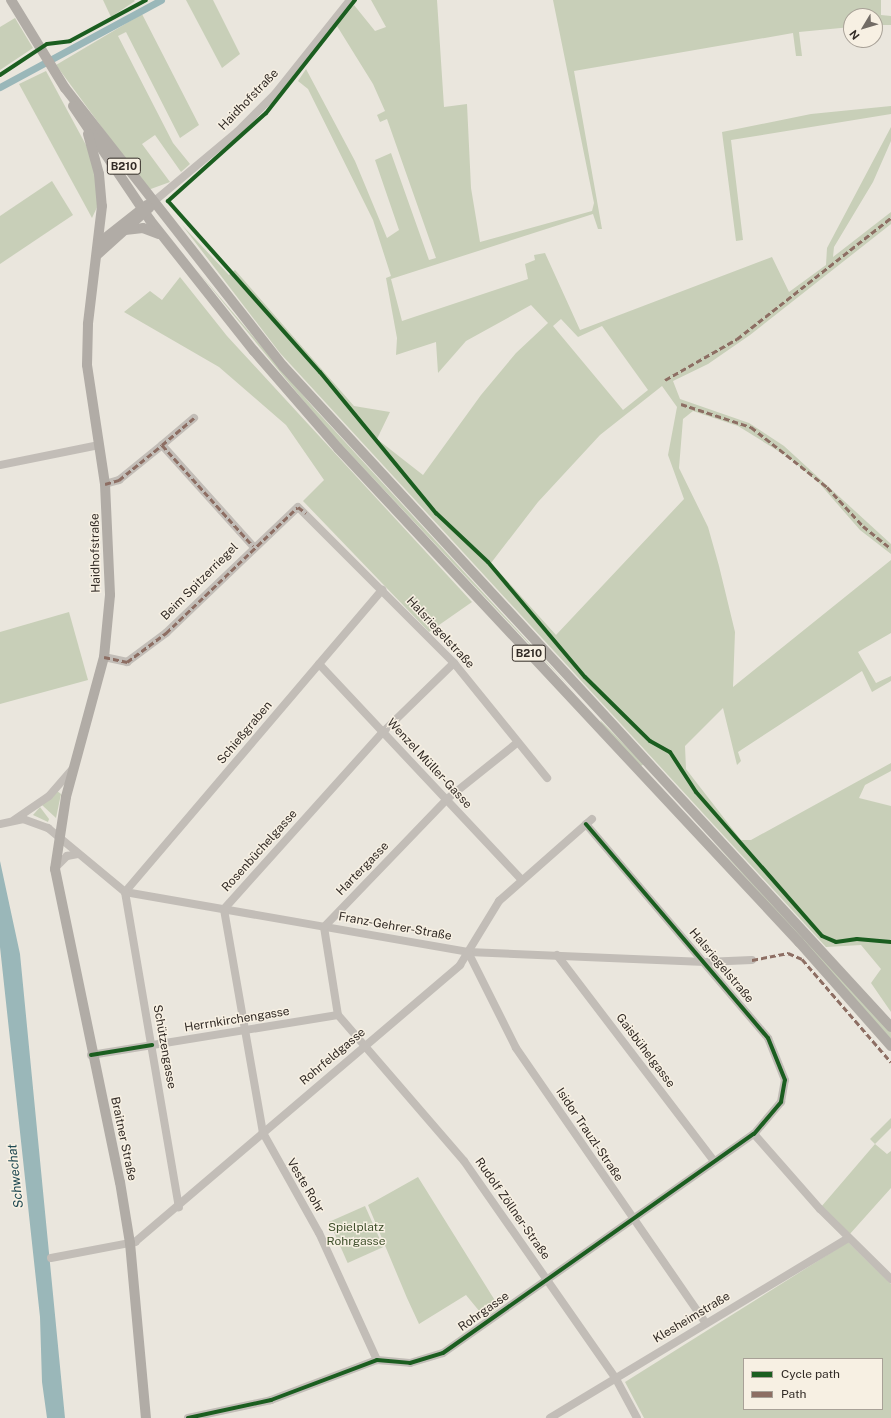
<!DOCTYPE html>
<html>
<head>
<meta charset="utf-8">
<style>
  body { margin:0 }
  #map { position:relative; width:891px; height:1418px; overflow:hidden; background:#eae6dd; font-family:"Public Sans",sans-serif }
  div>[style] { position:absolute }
  .green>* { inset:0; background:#c8cfb8; transform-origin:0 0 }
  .water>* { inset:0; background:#9ab7b9 }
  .canal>* { height:7px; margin:-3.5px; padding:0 3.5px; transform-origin:3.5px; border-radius:3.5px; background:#9ab7b9 }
  .minor>* { height:8px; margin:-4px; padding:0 4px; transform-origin:4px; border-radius:4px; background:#c2bdb7 }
  .major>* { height:10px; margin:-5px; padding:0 5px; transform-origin:5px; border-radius:5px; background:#b1aca6 }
  .quiet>* { height:3px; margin-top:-1.5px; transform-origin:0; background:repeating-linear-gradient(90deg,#8d6e63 0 6px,transparent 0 9px) }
  .cycleway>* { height:4px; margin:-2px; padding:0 2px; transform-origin:2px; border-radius:2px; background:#1b5e20 }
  span { translate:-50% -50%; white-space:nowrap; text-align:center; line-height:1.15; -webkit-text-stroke:3px #f7f0e3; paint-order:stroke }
  .shield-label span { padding:1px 3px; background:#f7f0e3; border:1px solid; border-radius:3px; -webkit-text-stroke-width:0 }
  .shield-label { font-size:11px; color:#322b26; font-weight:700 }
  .street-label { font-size:12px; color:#322b26 }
  .park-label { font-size:12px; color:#3e4f2b }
  .water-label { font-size:13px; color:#1e4851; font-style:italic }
  .legend { position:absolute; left:743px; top:1358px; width:140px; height:52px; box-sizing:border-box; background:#f7f0e3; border:1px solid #a8a197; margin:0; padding:5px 7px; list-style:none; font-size:12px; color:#322b26 }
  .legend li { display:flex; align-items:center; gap:8px; height:20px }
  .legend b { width:20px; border:1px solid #a8a197 }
  .north { position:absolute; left:843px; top:8px; width:40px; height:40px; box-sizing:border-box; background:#f7f0e3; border:1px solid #a8a197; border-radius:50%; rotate:232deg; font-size:11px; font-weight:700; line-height:16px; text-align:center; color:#322b26 }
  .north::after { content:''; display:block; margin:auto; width:14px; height:18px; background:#726c66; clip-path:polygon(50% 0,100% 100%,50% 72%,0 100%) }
</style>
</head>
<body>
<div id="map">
  <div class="green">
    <div style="clip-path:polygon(103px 0,134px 0,135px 1px,111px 17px)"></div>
    <div style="clip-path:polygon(186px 0,213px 0,240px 54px,222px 68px)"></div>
    <div style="clip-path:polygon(evenodd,371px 0,437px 0,444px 107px,467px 104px,471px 188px,480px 242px,592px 211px,594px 203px,553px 0,881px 0,881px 15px,891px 16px,891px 25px,875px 25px,875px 16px,851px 16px,851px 27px,799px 32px,802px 56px,796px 56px,793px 33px,574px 71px,602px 229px,598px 229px,593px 214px,391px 279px,402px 321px,528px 279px,525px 264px,535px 260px,534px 255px,545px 253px,580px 330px,772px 257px,789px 292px,826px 265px,827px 248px,891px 127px,891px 141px,873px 182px,834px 247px,833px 257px,891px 212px,891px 224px,750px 335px,708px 364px,673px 381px,680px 399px,749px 423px,784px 446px,891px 544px,891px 554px,860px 530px,819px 483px,788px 457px,738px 426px,693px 411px,683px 419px,679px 468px,708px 527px,719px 566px,735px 632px,733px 687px,891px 560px,891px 633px,858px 652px,876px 683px,891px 676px,891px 681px,872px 692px,862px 671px,738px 752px,741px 761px,737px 765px,723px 708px,685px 746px,686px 769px,741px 840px,751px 840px,891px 763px,891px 771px,865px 785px,859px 798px,891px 806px,891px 1012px,871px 983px,881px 969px,861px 945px,826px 947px,280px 353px,182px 225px,229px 275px,235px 270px,354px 406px,390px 412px,377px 439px,423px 475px,481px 395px,516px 353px,548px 323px,531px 305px,466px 341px,438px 373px,436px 342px,396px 355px,397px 338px,386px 278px,391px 276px,373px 220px,308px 89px,298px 81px,306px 69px,355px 161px,387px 238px,399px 230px,375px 160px,391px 153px,429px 260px,436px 258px,387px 119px,380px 122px,377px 115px,385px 111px,373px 84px,337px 26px,354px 5px,375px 31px,386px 27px,371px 0,561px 319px,578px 337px,602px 326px,648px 390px,623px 410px,553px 326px,561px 319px,371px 0,662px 386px,677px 407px,668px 455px,684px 499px,556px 635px,491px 563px,538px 502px,600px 435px,662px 386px)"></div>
    <div style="clip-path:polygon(142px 14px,199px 125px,180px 138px,126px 32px,118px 36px,173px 143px,190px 164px,181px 172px,155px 135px,142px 144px,170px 182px,148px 190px,56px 65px)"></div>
    <div style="clip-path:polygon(15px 18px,33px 48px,0 70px,0 27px)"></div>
    <div style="clip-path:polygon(46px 71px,93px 158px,99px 203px,92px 218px,19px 84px)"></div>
    <div style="clip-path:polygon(891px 106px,891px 114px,731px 140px,743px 240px,736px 241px,722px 132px,811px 114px)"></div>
    <div style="clip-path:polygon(52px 181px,73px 215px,0 264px,0 216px)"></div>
    <div style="clip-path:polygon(195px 268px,313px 407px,577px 695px,325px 427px)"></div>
    <div style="clip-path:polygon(180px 277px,227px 336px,472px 602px,429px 632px,303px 501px,324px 480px,286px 425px,219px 367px,124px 312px,150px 291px,162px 300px)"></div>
    <div style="clip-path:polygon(69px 612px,88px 680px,0 704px,0 632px)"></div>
    <div style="clip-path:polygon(600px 720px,644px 764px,641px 766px,603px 727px)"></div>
    <div style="clip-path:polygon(57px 791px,61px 794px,56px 818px,42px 805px)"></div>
    <div style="clip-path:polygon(40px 807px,49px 819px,48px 822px,33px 815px)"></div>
    <div style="clip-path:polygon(711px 839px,853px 989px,891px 1032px,891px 1039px)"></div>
    <div style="clip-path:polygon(891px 1118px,891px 1128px,875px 1144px,887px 1154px,891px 1151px,891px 1188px,849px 1235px,821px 1207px,875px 1144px,870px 1139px)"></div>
    <div style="clip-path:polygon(418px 1177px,499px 1307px,485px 1318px,466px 1295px,419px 1324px,407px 1298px,368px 1205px)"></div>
    <div style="left:365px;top:1206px;width:45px;height:39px;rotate:66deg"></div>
    <div style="clip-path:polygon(evenodd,848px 1242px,891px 1284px,891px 1418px,644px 1418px,625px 1382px,848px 1242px,744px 1359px,882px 1359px,882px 1409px,744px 1409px,744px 1359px)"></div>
  </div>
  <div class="water">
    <div style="clip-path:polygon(0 861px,20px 954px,65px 1418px,47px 1418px,42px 1382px,40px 1317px,0 947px)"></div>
  </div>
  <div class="canal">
    <div style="left:0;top:87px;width:183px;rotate:-28.4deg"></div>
  </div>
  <div class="minor">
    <div style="left:152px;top:203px;width:111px;rotate:-39.9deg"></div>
    <div style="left:237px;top:132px;width:54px;rotate:-45deg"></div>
    <div style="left:275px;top:94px;width:120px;rotate:-51.4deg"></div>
    <div style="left:162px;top:445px;width:42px;rotate:-40.2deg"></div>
    <div style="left:0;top:465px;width:101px;rotate:-11.4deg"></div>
    <div style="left:105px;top:484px;width:15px;rotate:-16deg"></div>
    <div style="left:119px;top:480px;width:55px;rotate:-39.1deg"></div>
    <div style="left:162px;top:445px;width:136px;rotate:48deg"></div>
    <div style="left:104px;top:657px;width:24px;rotate:12deg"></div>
    <div style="left:127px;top:662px;width:49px;rotate:-36.6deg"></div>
    <div style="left:166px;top:633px;width:182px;rotate:-43.7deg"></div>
    <div style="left:298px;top:507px;width:221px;rotate:45deg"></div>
    <div style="left:454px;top:663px;width:148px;rotate:51deg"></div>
    <div style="left:319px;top:664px;width:296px;rotate:46.8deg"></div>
    <div style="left:14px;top:820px;width:42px;rotate:-34.4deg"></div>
    <div style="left:49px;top:796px;width:38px;rotate:-49deg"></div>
    <div style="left:0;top:824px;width:24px;rotate:-12deg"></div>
    <div style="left:23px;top:819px;width:27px;rotate:20deg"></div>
    <div style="left:48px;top:828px;width:100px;rotate:39.7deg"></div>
    <div style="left:125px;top:892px;width:348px;rotate:9.9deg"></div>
    <div style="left:468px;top:952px;width:237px;rotate:2.4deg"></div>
    <div style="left:705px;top:962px;width:47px;rotate:-2.4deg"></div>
    <div style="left:55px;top:868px;width:17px;rotate:-45deg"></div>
    <div style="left:67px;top:856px;width:11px;rotate:-10deg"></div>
    <div style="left:125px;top:892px;width:397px;rotate:-49.6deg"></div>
    <div style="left:125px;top:892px;width:320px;rotate:80.3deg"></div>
    <div style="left:324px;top:927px;width:89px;rotate:81deg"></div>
    <div style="left:338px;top:1015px;width:193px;rotate:49.2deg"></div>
    <div style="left:464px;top:1161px;width:266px;rotate:55.1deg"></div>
    <div style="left:616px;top:1379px;width:44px;rotate:61.7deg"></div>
    <div style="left:324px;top:927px;width:178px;rotate:-46.1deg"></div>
    <div style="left:447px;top:799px;width:90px;rotate:-38.7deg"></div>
    <div style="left:468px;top:952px;width:107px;rotate:63.4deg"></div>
    <div style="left:516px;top:1048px;width:334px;rotate:55.4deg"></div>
    <div style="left:557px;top:955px;width:259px;rotate:52.7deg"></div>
    <div style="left:91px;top:1055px;width:250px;rotate:-9.2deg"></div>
    <div style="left:754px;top:1134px;width:100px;rotate:48.7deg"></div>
    <div style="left:820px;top:1209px;width:100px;rotate:44.6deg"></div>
    <div style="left:51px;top:1258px;width:86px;rotate:-10.8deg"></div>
    <div style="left:135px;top:1242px;width:427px;rotate:-40.4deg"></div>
    <div style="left:460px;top:965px;width:75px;rotate:-58.6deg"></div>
    <div style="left:499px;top:901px;width:124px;rotate:-41.4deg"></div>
    <div style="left:377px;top:1360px;width:140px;rotate:-114.5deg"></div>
    <div style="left:319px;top:1233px;width:115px;rotate:-119.2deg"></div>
    <div style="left:263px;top:1133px;width:227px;rotate:-99.9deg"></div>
    <div style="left:224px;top:909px;width:238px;rotate:-48.1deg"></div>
    <div style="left:383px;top:732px;width:99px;rotate:-44.2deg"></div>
    <div style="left:188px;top:1418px;width:85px;rotate:-12.2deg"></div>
    <div style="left:271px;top:1400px;width:113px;rotate:-20.7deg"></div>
    <div style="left:377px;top:1360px;width:33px;rotate:5deg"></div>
    <div style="left:410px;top:1363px;width:34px;rotate:-17deg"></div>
    <div style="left:443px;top:1353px;width:380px;rotate:-35.2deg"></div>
    <div style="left:754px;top:1134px;width:42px;rotate:-49.8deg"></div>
    <div style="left:781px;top:1102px;width:22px;rotate:-80deg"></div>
    <div style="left:785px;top:1080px;width:45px;rotate:-112deg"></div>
    <div style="left:768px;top:1038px;width:281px;rotate:-130.4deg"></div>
    <div style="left:550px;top:1418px;width:348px;rotate:-31.1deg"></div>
  </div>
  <div class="major">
    <div style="left:11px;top:0;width:103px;rotate:58.5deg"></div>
    <div style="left:65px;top:88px;width:353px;rotate:51.9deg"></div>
    <div style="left:283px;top:366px;width:898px;rotate:47.39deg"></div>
    <div style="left:73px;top:106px;width:138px;rotate:56deg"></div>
    <div style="left:150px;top:220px;width:167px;rotate:51.6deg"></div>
    <div style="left:254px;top:351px;width:128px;rotate:49.1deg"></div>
    <div style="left:338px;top:448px;width:676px;rotate:46.98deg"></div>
    <div style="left:799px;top:942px;width:139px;rotate:48.5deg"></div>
    <div style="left:88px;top:134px;width:41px;rotate:74.6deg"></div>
    <div style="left:99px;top:174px;width:32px;rotate:85deg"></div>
    <div style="left:102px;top:206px;width:119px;rotate:96.8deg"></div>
    <div style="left:88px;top:324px;width:41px;rotate:91.4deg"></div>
    <div style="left:87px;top:365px;width:120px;rotate:81.4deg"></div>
    <div style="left:105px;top:484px;width:111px;rotate:87.4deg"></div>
    <div style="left:110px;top:595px;width:62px;rotate:95.5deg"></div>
    <div style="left:104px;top:657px;width:145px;rotate:105.2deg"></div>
    <div style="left:66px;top:797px;width:73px;rotate:98.7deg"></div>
    <div style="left:55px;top:869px;width:320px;rotate:78.3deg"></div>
    <div style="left:120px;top:1182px;width:62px;rotate:80.7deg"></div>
    <div style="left:130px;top:1243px;width:176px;rotate:84.8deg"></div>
    <div style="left:125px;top:230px;width:18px;rotate:-6deg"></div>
    <div style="left:143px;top:228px;width:17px;rotate:21deg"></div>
    <div style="left:99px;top:243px;width:61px;rotate:-38.4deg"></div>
    <div style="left:98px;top:254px;width:69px;rotate:-42deg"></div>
  </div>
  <div class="quiet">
    <div style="left:665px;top:380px;width:83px;rotate:-29.7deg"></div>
    <div style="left:737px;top:339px;width:196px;rotate:-38.2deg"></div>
    <div style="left:681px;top:404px;width:74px;rotate:18.2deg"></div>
    <div style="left:751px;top:427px;width:97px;rotate:38.3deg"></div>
    <div style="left:827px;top:487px;width:53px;rotate:47.3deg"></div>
    <div style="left:863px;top:526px;width:36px;rotate:39deg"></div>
    <div style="left:162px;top:445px;width:42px;rotate:-40.2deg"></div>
    <div style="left:105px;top:484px;width:15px;rotate:-16deg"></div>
    <div style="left:119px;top:480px;width:55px;rotate:-39.1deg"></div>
    <div style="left:162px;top:445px;width:136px;rotate:48deg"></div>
    <div style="left:104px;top:657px;width:24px;rotate:12deg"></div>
    <div style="left:127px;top:662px;width:49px;rotate:-36.6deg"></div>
    <div style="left:166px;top:633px;width:182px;rotate:-43.7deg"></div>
    <div style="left:298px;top:507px;width:10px;rotate:37deg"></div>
    <div style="left:752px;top:960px;width:37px;rotate:-11deg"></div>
    <div style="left:788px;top:953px;width:15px;rotate:23deg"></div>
    <div style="left:802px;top:959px;width:136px;rotate:49.2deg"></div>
  </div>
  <div class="cycleway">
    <div style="left:355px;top:0;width:144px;rotate:128.2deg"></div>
    <div style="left:266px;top:113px;width:132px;rotate:138.1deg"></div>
    <div style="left:168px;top:201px;width:229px;rotate:48.4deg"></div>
    <div style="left:320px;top:372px;width:183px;rotate:50.6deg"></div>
    <div style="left:436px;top:513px;width:71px;rotate:43.3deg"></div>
    <div style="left:488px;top:562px;width:150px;rotate:49.9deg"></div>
    <div style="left:585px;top:677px;width:91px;rotate:44.6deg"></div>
    <div style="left:650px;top:741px;width:23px;rotate:29deg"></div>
    <div style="left:670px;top:752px;width:48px;rotate:57deg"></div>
    <div style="left:696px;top:792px;width:191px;rotate:48.8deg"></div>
    <div style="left:822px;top:936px;width:15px;rotate:23deg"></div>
    <div style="left:836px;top:942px;width:21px;rotate:-8deg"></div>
    <div style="left:857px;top:939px;width:34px;rotate:5deg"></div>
    <div style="left:0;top:75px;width:56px;rotate:-33.4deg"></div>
    <div style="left:47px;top:44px;width:23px;rotate:-7deg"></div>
    <div style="left:70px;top:41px;width:86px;rotate:-28.3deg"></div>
    <div style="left:91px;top:1055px;width:62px;rotate:-9.3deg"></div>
    <div style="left:188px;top:1418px;width:85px;rotate:-12.2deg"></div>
    <div style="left:271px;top:1400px;width:113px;rotate:-20.7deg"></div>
    <div style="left:377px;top:1360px;width:33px;rotate:5deg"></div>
    <div style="left:410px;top:1363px;width:34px;rotate:-17deg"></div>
    <div style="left:443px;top:1353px;width:380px;rotate:-35.2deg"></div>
    <div style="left:754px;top:1134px;width:42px;rotate:-49.8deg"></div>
    <div style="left:781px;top:1102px;width:22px;rotate:-80deg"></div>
    <div style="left:785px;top:1080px;width:45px;rotate:-112deg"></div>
    <div style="left:768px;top:1038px;width:281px;rotate:-130.4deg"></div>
  </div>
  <div class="shield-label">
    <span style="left:124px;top:166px">B210</span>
    <span style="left:529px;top:653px">B210</span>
  </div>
  <div class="street-label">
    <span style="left:249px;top:100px;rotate:-46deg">Haidhofstraße</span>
    <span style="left:96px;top:553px;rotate:-91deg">Haidhofstraße</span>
    <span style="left:200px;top:582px;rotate:-45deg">Beim Spitzerriegel</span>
    <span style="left:440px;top:633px;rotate:47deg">Halsriegelstraße</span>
    <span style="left:245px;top:733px;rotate:-50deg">Schießgraben</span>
    <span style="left:429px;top:764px;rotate:47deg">Wenzel Müller-Gasse</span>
    <span style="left:260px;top:851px;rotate:-48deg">Rosenbüchelgasse</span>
    <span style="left:363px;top:869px;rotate:-46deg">Hartergasse</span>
    <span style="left:395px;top:927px;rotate:10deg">Franz-Gehrer-Straße</span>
    <span style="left:721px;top:966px;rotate:50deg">Halsriegelstraße</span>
    <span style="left:237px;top:1020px;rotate:-9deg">Herrnkirchengasse</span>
    <span style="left:164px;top:1047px;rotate:80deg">Schützengasse</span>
    <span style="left:645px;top:1051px;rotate:53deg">Gaisbühelgasse</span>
    <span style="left:333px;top:1057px;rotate:-40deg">Rohrfeldgasse</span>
    <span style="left:589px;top:1135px;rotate:56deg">Isidor Trauzl-Straße</span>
    <span style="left:123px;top:1139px;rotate:78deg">Braitner Straße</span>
    <span style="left:305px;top:1186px;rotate:59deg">Veste Rohr</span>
    <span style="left:512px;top:1209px;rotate:55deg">Rudolf Zöllner-Straße</span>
    <span style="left:484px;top:1312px;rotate:-35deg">Rohrgasse</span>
    <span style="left:692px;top:1318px;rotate:-31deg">Klesheimstraße</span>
  </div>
  <div class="park-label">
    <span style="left:356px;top:1235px">Spielplatz<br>Rohrgasse</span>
  </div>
  <div class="water-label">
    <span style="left:16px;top:1176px;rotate:-96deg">Schwechat</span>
  </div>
  <ul class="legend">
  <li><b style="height:5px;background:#1b5e20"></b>Cycle path</li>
  <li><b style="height:5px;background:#8d6e63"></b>Path</li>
  </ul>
  <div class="north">N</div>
</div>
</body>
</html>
